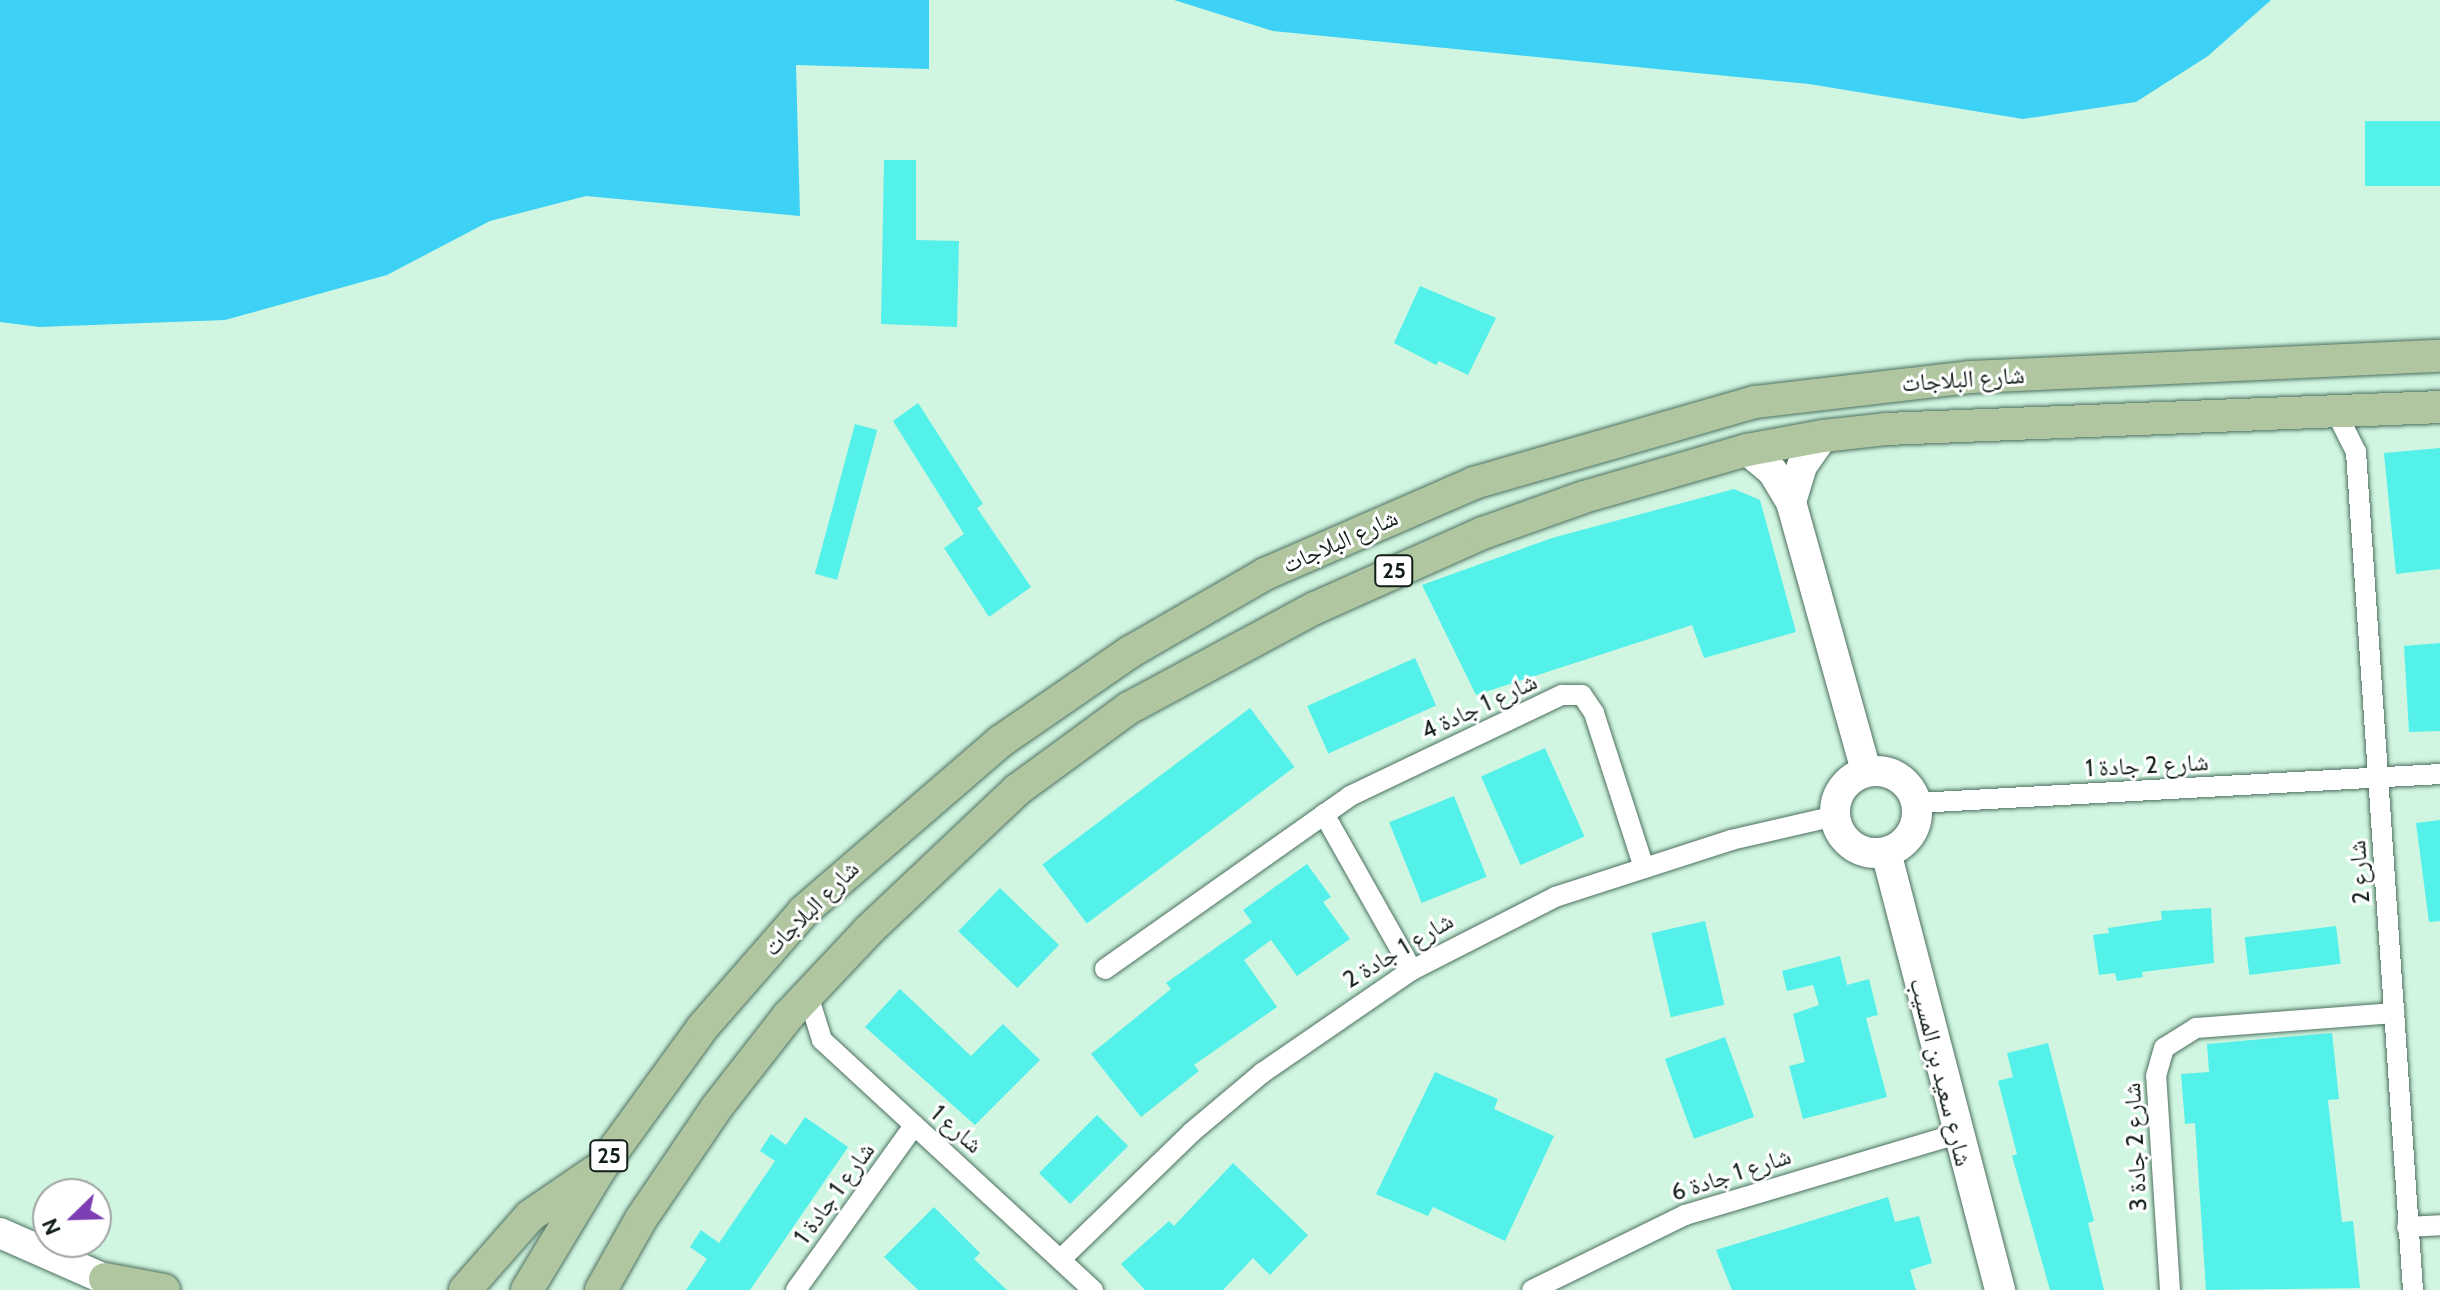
<!DOCTYPE html>
<html>
<head>
<meta charset="utf-8">
<style>
  body { margin:0 }
  #map { position:relative; width:2440px; height:1290px; overflow:hidden; background:#d0f6e1; font-family:Cabin,"Noto Naskh Arabic",sans-serif }
  div>[style] { position:absolute }
  .water>* { inset:0; background:#3ed1f6 }
  .building>* { inset:0; background:#53f1e9; transform-origin:0 0 }
  .roads { filter:drop-shadow(0 0 2px #4d6f5e) drop-shadow(0 0 2px #4d6f5e) }
  .street>* { height:20px; margin:-10px; padding:0 10px; transform-origin:10px; border-radius:10px; background:#fff }
  .secondary>* { height:30px; margin:-15px; padding:0 15px; transform-origin:15px; border-radius:15px; background:#fff }
  .secondary>.ring { margin:-15px; padding:0; box-sizing:content-box; background:none; border:30px solid #fff; border-radius:50% }
  .primary>* { height:32px; margin:-16px; padding:0 16px; transform-origin:16px; border-radius:16px; background:#b0c6a1 }
  span { translate:-50% -50%; white-space:nowrap; text-align:center; line-height:1.15; -webkit-text-stroke:6px #fff; paint-order:stroke }
  .shield-label span { padding:2px 6px; background:#fff; border:2px solid; border-radius:6px; -webkit-text-stroke-width:0 }
  .shield-label { font-size:22px; color:#121f18; font-weight:700 }
  .street-label { font-size:24px; color:#121f18 }
  .north { position:absolute; left:32px; top:1178px; width:80px; height:80px; box-sizing:border-box; background:#fff; border:2px solid #a0a5a3; border-radius:50%; rotate:247deg; font-size:22px; font-weight:700; line-height:32px; text-align:center; color:#121f18 }
  .north::after { content:''; display:block; margin:auto; width:28px; height:36px; background:#7d3eb3; clip-path:polygon(50% 0,100% 100%,50% 72%,0 100%) }
</style>
</head>
<body>
<div id="map">
  <div class="water">
    <div style="clip-path:polygon(0 0,929px 0,929px 69px,796px 65px,800px 216px,586px 196px,490px 221px,387px 275px,225px 320px,39px 327px,0 322px)"></div>
    <div style="clip-path:polygon(1174px 0,2271px 0,2208px 56px,2136px 102px,2023px 119px,1809px 84px,1273px 31px)"></div>
  </div>
  <div class="building">
    <div style="left:2440px;top:121px;width:65px;height:75px;rotate:90deg"></div>
    <div style="clip-path:polygon(884px 160px,916px 160px,916px 240px,959px 241px,957px 327px,881px 324px)"></div>
    <div style="clip-path:polygon(1420px 286px,1496px 318px,1468px 375px,1439px 361px,1436px 365px,1394px 343px)"></div>
    <div style="clip-path:polygon(918px 403px,983px 504px,977px 508px,1031px 587px,989px 617px,944px 548px,964px 534px,893px 421px)"></div>
    <div style="left:855px;top:424px;width:23px;height:155px;rotate:15deg"></div>
    <div style="clip-path:polygon(2440px 448px,2440px 569px,2396px 574px,2384px 453px)"></div>
    <div style="clip-path:polygon(1734px 489px,1760px 500px,1796px 632px,1704px 658px,1692px 625px,1476px 695px,1422px 585px,1552px 538px)"></div>
    <div style="clip-path:polygon(2440px 643px,2440px 731px,2409px 732px,2404px 646px)"></div>
    <div style="left:1415px;top:658px;width:52px;height:118px;rotate:66deg"></div>
    <div style="left:1250px;top:708px;width:74px;height:260px;rotate:53deg"></div>
    <div style="left:1545px;top:748px;width:97px;height:70px;rotate:66deg"></div>
    <div style="left:1454px;top:796px;width:87px;height:70px;rotate:68deg"></div>
    <div style="clip-path:polygon(2440px 820px,2440px 921px,2429px 922px,2416px 823px)"></div>
    <div style="clip-path:polygon(1307px 864px,1331px 897px,1323px 902px,1350px 939px,1297px 976px,1271px 940px,1244px 960px,1277px 1007px,1194px 1065px,1199px 1071px,1141px 1117px,1091px 1054px,1171px 989px,1166px 983px,1252px 922px,1243px 910px)"></div>
    <div style="left:1000px;top:888px;width:82px;height:60px;rotate:44deg"></div>
    <div style="clip-path:polygon(2211px 908px,2214px 963px,2142px 972px,2143px 977px,2117px 981px,2115px 973px,2099px 975px,2093px 935px,2109px 933px,2108px 928px,2162px 920px,2161px 911px)"></div>
    <div style="left:1705px;top:921px;width:86px;height:55px;rotate:77deg"></div>
    <div style="left:2336px;top:926px;width:38px;height:92px;rotate:83deg"></div>
    <div style="clip-path:polygon(1840px 956px,1847px 985px,1869px 979px,1878px 1015px,1866px 1018px,1887px 1097px,1803px 1119px,1789px 1066px,1805px 1062px,1793px 1014px,1819px 1005px,1813px 985px,1787px 991px,1782px 971px)"></div>
    <div style="clip-path:polygon(900px 989px,971px 1056px,1003px 1024px,1040px 1060px,975px 1125px,865px 1027px)"></div>
    <div style="clip-path:polygon(2332px 1033px,2339px 1099px,2328px 1100px,2342px 1222px,2353px 1221px,2360px 1288px,2206px 1290px,2195px 1123px,2185px 1124px,2181px 1074px,2209px 1072px,2207px 1044px)"></div>
    <div style="left:1725px;top:1037px;width:85px;height:64px;rotate:70deg"></div>
    <div style="clip-path:polygon(2048px 1043px,2094px 1221px,2088px 1223px,2104px 1290px,2050px 1290px,2012px 1156px,2017px 1154px,1998px 1081px,2013px 1077px,2007px 1053px)"></div>
    <div style="clip-path:polygon(1435px 1072px,1498px 1099px,1494px 1109px,1554px 1136px,1505px 1241px,1433px 1207px,1428px 1216px,1376px 1194px)"></div>
    <div style="left:1097px;top:1115px;width:44px;height:82px;rotate:45deg"></div>
    <div style="clip-path:polygon(805px 1117px,848px 1147px,750px 1290px,686px 1290px,707px 1259px,690px 1247px,701px 1230px,719px 1243px,775px 1161px,760px 1151px,771px 1134px,786px 1145px)"></div>
    <div style="clip-path:polygon(1233px 1163px,1308px 1235px,1270px 1275px,1253px 1258px,1223px 1290px,1145px 1290px,1121px 1264px,1169px 1221px,1174px 1226px)"></div>
    <div style="clip-path:polygon(1888px 1197px,1895px 1222px,1919px 1216px,1932px 1263px,1910px 1270px,1916px 1290px,1732px 1290px,1716px 1250px)"></div>
    <div style="clip-path:polygon(934px 1207px,980px 1253px,974px 1259px,1007px 1290px,918px 1290px,884px 1257px)"></div>
  </div>
  <div class="roads">
    <div class="street">
      <div style="left:2334px;top:408px;width:49px;rotate:63.4deg"></div>
      <div style="left:2356px;top:452px;width:840px;rotate:86.11deg"></div>
      <div style="left:1917px;top:803px;width:524px;rotate:-3.17deg"></div>
      <div style="left:1324px;top:814px;width:179px;rotate:60.6deg"></div>
      <div style="left:1105px;top:969px;width:300px;rotate:-35.2deg"></div>
      <div style="left:1350px;top:796px;width:235px;rotate:-25.5deg"></div>
      <div style="left:1562px;top:695px;width:20px"></div>
      <div style="left:1582px;top:695px;width:22px;rotate:56deg"></div>
      <div style="left:1594px;top:713px;width:163px;rotate:72.1deg"></div>
      <div style="left:808px;top:995px;width:47px;rotate:72.7deg"></div>
      <div style="left:822px;top:1040px;width:369px;rotate:42.7deg"></div>
      <div style="left:2407px;top:1227px;width:33px;rotate:-3deg"></div>
      <div style="left:1061px;top:1259px;width:182px;rotate:-44.1deg"></div>
      <div style="left:1192px;top:1132px;width:92px;rotate:-40.1deg"></div>
      <div style="left:1262px;top:1073px;width:182px;rotate:-34.5deg"></div>
      <div style="left:1412px;top:970px;width:161px;rotate:-27deg"></div>
      <div style="left:1555px;top:897px;width:185px;rotate:-17.9deg"></div>
      <div style="left:1731px;top:840px;width:107px;rotate:-13deg"></div>
      <div style="left:796px;top:1290px;width:202px;rotate:-54.3deg"></div>
      <div style="left:1532px;top:1290px;width:170px;rotate:-26.1deg"></div>
      <div style="left:1685px;top:1215px;width:283px;rotate:-16.6deg"></div>
      <div style="left:2170px;top:1290px;width:214px;rotate:-93.7deg"></div>
      <div style="left:2156px;top:1076px;width:29px;rotate:-74deg"></div>
      <div style="left:2164px;top:1048px;width:38px;rotate:-32deg"></div>
      <div style="left:2196px;top:1028px;width:199px;rotate:-4.3deg"></div>
    </div>
    <div class="secondary">
      <div style="left:1747px;top:450px;width:34px;rotate:40deg"></div>
      <div style="left:1773px;top:472px;width:35px;rotate:59deg"></div>
      <div style="left:1791px;top:502px;width:279px;rotate:74.4deg"></div>
      <div style="left:1791px;top:502px;width:38px;rotate:-73deg"></div>
      <div style="left:1802px;top:466px;width:37px;rotate:-55deg"></div>
      <div class="ring" style="left:1835px;top:771px;width:52px;height:52px"></div>
      <div style="left:1886px;top:852px;width:453px;rotate:75.4deg"></div>
      <div style="left:0;top:1233px;width:139px;rotate:23.8deg"></div>
    </div>
    <div class="primary">
      <div style="left:105px;top:1279px;width:60px;rotate:10.6deg"></div>
      <div style="left:465px;top:1290px;width:98px;rotate:-48.7deg"></div>
      <div style="left:530px;top:1216px;width:78px;rotate:-34.5deg"></div>
      <div style="left:527px;top:1290px;width:141px;rotate:-58.9deg"></div>
      <div style="left:600px;top:1169px;width:174px;rotate:-54.1deg"></div>
      <div style="left:702px;top:1028px;width:155px;rotate:-48.9deg"></div>
      <div style="left:804px;top:911px;width:260px;rotate:-40.8deg"></div>
      <div style="left:1001px;top:741px;width:157px;rotate:-34.6deg"></div>
      <div style="left:1130px;top:652px;width:156px;rotate:-30deg"></div>
      <div style="left:1265px;top:574px;width:228px;rotate:-23.5deg"></div>
      <div style="left:1474px;top:483px;width:292px;rotate:-16.1deg"></div>
      <div style="left:1755px;top:402px;width:217px;rotate:-6.6deg"></div>
      <div style="left:1971px;top:377px;width:469px;rotate:-2.6deg"></div>
      <div style="left:601px;top:1290px;width:81px;rotate:-60.6deg"></div>
      <div style="left:641px;top:1219px;width:135px;rotate:-55.8deg"></div>
      <div style="left:717px;top:1107px;width:115px;rotate:-52deg"></div>
      <div style="left:788px;top:1016px;width:117px;rotate:-46.7deg"></div>
      <div style="left:868px;top:931px;width:205px;rotate:-43.4deg"></div>
      <div style="left:1017px;top:790px;width:139px;rotate:-36.2deg"></div>
      <div style="left:1129px;top:708px;width:211px;rotate:-28.3deg"></div>
      <div style="left:1315px;top:608px;width:184px;rotate:-24.1deg"></div>
      <div style="left:1483px;top:533px;width:107px;rotate:-19.6deg"></div>
      <div style="left:1584px;top:497px;width:170px;rotate:-16.1deg"></div>
      <div style="left:1747px;top:450px;width:77px;rotate:-10.4deg"></div>
      <div style="left:1823px;top:436px;width:63px;rotate:-6.3deg"></div>
      <div style="left:1886px;top:429px;width:554px;rotate:-2.27deg"></div>
    </div>
  </div>
  <div class="shield-label">
    <span style="left:1394px;top:571px">25</span>
    <span style="left:609px;top:1156px">25</span>
  </div>
  <div class="street-label">
    <span style="left:1963px;top:379px;rotate:-4deg">شارع البلاجات</span>
    <span style="left:1340px;top:541px;rotate:-24deg">شارع البلاجات</span>
    <span style="left:1479px;top:706px;rotate:-25deg">شارع 1 جادة 4</span>
    <span style="left:2147px;top:765px;rotate:-3deg">شارع 2 جادة 1</span>
    <span style="left:2359px;top:872px;rotate:-94deg">شارع 2</span>
    <span style="left:811px;top:908px;rotate:-45deg">شارع البلاجات</span>
    <span style="left:1398px;top:950px;rotate:-31deg">شارع 1 جادة 2</span>
    <span style="left:1941px;top:1072px;rotate:76deg">شارع سعيد بن المسيب</span>
    <span style="left:957px;top:1129px;rotate:41deg">شارع 1</span>
    <span style="left:2135px;top:1147px;rotate:-93deg">شارع 2 جادة 3</span>
    <span style="left:1731px;top:1174px;rotate:-18deg">شارع 1 جادة 6</span>
    <span style="left:834px;top:1193px;rotate:-54deg">شارع 1 جادة 1</span>
  </div>
  <div class="north">N</div>
</div>
</body>
</html>
